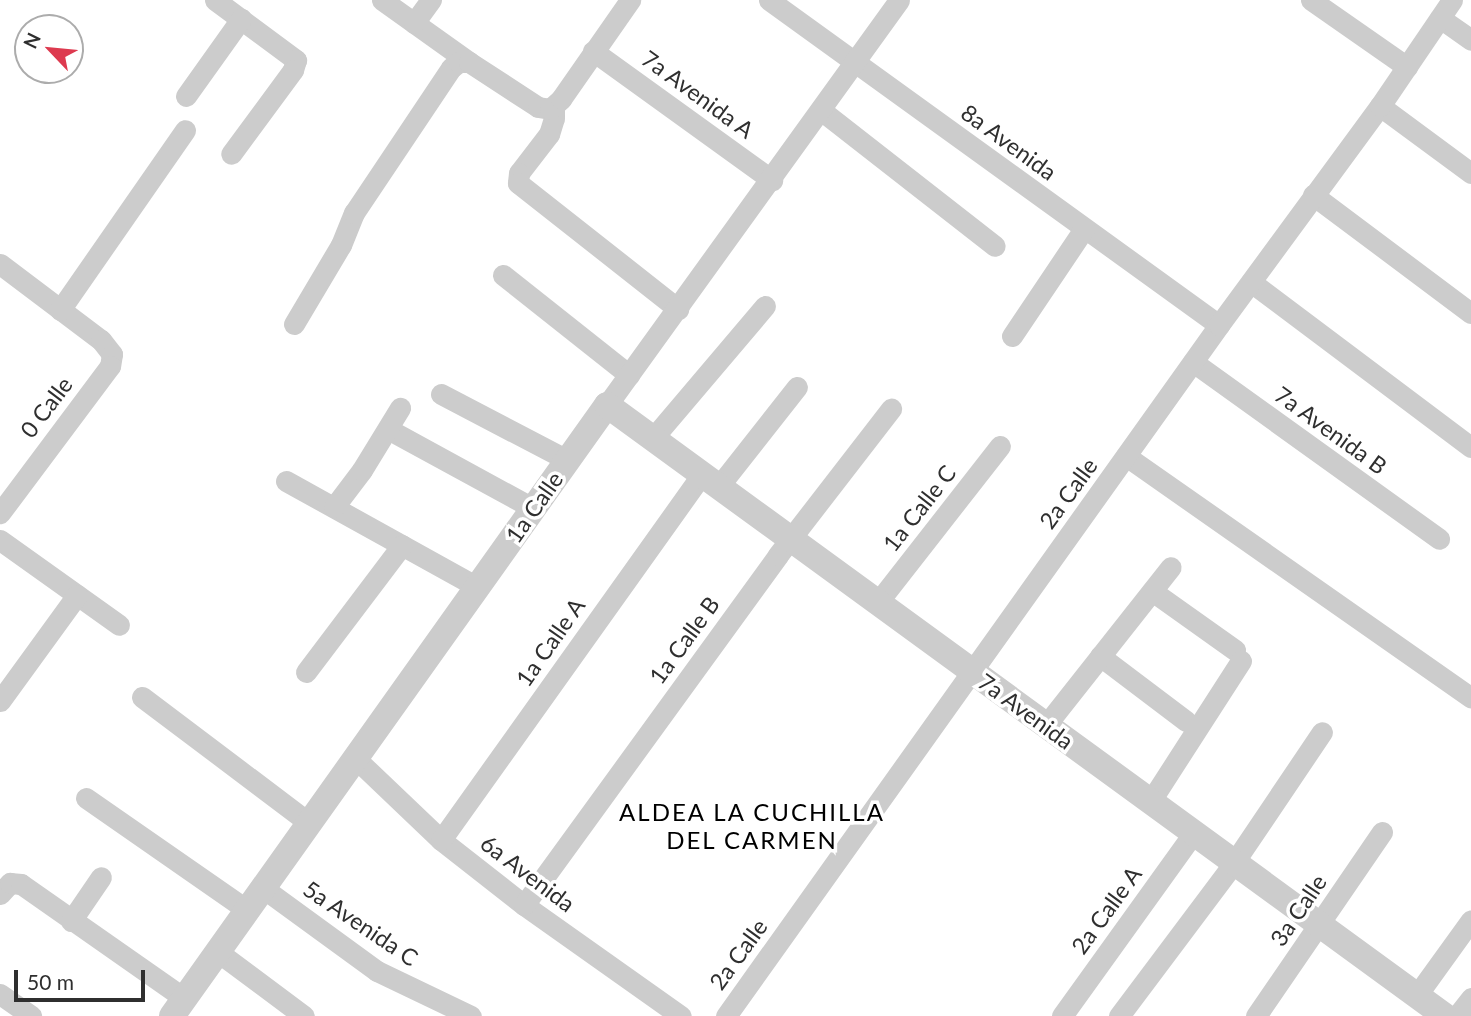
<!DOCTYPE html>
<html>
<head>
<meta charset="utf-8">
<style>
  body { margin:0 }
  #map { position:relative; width:1471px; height:1016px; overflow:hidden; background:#fff; font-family:Lato,sans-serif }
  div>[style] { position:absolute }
  .minor>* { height:21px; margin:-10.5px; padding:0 10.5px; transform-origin:10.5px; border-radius:10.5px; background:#ccc }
  .tertiary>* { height:26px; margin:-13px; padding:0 13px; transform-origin:13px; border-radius:13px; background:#ccc }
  span { translate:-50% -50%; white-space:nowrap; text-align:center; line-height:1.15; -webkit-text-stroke:7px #fff; paint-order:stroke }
  .street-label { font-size:23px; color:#2f2f2f }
  .neighbourhood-label { font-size:24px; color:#000; letter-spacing:2px }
  .north { position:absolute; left:14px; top:14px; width:70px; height:70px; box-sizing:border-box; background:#fff; border:2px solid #acacac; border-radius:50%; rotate:296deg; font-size:19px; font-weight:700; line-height:28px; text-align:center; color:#2f2f2f }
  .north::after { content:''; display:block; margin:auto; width:24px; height:32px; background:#dd3a4f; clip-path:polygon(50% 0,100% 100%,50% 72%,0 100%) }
  .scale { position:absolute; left:14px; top:970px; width:131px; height:32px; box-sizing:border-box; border:4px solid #2f2f2f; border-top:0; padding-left:9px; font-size:21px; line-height:24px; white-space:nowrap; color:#2f2f2f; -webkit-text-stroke:5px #fff; paint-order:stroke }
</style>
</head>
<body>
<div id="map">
  <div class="minor">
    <div style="left:215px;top:0;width:101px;rotate:36.5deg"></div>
    <div style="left:296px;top:60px;width:10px;rotate:107deg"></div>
    <div style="left:293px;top:70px;width:104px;rotate:126.4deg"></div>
    <div style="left:382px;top:0;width:107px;rotate:35.5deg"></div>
    <div style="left:769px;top:0;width:555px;rotate:35.84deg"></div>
    <div style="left:1311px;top:0;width:117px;rotate:34.9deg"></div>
    <div style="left:1440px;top:18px;width:38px;rotate:35deg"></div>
    <div style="left:414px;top:23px;width:29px;rotate:-54deg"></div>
    <div style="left:593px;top:51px;width:221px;rotate:35.8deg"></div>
    <div style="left:186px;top:96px;width:95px;rotate:-54.5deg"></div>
    <div style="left:1380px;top:106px;width:113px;rotate:36.4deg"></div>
    <div style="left:554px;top:107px;width:11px;rotate:90deg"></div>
    <div style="left:554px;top:118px;width:17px;rotate:107deg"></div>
    <div style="left:549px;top:134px;width:49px;rotate:127.6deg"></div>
    <div style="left:519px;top:173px;width:10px;rotate:96deg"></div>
    <div style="left:518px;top:183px;width:204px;rotate:38.2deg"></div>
    <div style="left:822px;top:111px;width:219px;rotate:38deg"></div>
    <div style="left:1313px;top:195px;width:197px;rotate:36.8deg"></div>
    <div style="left:0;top:264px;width:126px;rotate:37deg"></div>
    <div style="left:101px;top:340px;width:18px;rotate:52deg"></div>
    <div style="left:112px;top:354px;width:12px;rotate:99deg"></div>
    <div style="left:110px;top:366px;width:184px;rotate:126.8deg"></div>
    <div style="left:503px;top:275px;width:161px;rotate:38.4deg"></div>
    <div style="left:1251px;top:282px;width:275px;rotate:36.9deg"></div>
    <div style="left:60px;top:310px;width:219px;rotate:-55.2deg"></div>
    <div style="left:294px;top:324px;width:92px;rotate:-59.3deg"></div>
    <div style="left:341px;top:245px;width:35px;rotate:-68deg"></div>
    <div style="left:354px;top:213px;width:174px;rotate:-56.2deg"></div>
    <div style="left:451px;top:68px;width:10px;rotate:-37deg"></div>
    <div style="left:459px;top:62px;width:10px"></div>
    <div style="left:469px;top:62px;width:82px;rotate:33.1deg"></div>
    <div style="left:538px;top:107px;width:12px;rotate:9deg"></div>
    <div style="left:550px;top:109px;width:15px;rotate:-42deg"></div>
    <div style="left:561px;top:99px;width:121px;rotate:-55.1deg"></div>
    <div style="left:1012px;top:336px;width:129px;rotate:-56.1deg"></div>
    <div style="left:1193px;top:362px;width:303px;rotate:35.7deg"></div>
    <div style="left:441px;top:394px;width:142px;rotate:27.6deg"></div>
    <div style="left:607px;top:405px;width:499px;rotate:-54.2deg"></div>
    <div style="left:397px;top:434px;width:155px;rotate:28.6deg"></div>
    <div style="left:653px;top:438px;width:173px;rotate:-49.7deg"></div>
    <div style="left:1126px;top:456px;width:421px;rotate:35deg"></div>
    <div style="left:286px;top:481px;width:218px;rotate:29deg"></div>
    <div style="left:719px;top:486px;width:126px;rotate:-51.8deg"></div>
    <div style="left:334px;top:507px;width:46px;rotate:-52.9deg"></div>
    <div style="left:362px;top:470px;width:73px;rotate:-58.5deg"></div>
    <div style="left:0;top:540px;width:146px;rotate:35.5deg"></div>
    <div style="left:1152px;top:591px;width:102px;rotate:35.4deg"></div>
    <div style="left:878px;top:602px;width:198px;rotate:-52deg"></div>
    <div style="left:1100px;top:656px;width:108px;rotate:37.1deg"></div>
    <div style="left:306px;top:672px;width:159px;rotate:-52.9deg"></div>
    <div style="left:142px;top:697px;width:209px;rotate:37deg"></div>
    <div style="left:0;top:701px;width:131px;rotate:-54deg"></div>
    <div style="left:1046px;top:725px;width:201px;rotate:-51.7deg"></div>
    <div style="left:355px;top:758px;width:119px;rotate:43.6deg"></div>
    <div style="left:441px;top:840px;width:105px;rotate:38.1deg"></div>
    <div style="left:524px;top:905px;width:192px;rotate:35.3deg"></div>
    <div style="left:86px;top:798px;width:196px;rotate:34.8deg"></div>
    <div style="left:1150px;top:802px;width:168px;rotate:-57.2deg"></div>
    <div style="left:441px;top:840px;width:450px;rotate:-54.5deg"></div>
    <div style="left:263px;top:888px;width:141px;rotate:36.1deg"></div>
    <div style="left:377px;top:971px;width:104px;rotate:25.6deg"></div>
    <div style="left:0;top:894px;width:15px;rotate:-48deg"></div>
    <div style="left:10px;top:883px;width:11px;rotate:5deg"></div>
    <div style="left:21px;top:884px;width:199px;rotate:35deg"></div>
    <div style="left:524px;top:905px;width:432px;rotate:-54deg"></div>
    <div style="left:778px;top:555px;width:185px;rotate:-52.3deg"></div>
    <div style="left:71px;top:921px;width:53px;rotate:-55.7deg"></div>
    <div style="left:218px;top:952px;width:107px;rotate:36.7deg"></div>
    <div style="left:0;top:994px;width:38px;rotate:35deg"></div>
    <div style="left:1417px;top:995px;width:92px;rotate:-54.2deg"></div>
    <div style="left:726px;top:1016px;width:849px;rotate:-54.49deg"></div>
    <div style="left:1219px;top:325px;width:272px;rotate:-53.7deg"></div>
    <div style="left:1380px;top:106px;width:128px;rotate:-55.8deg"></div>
    <div style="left:1062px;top:1016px;width:224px;rotate:-54.3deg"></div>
    <div style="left:1119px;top:1016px;width:190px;rotate:-53.1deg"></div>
    <div style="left:1233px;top:864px;width:159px;rotate:-56deg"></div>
    <div style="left:1256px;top:1016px;width:223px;rotate:-55.6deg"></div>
    <div style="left:1457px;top:1016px;width:23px;rotate:-52deg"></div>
  </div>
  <div class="tertiary">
    <div style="left:172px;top:1016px;width:750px;rotate:-54.55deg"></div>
    <div style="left:607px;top:405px;width:1037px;rotate:36.1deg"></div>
  </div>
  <div class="street-label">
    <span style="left:698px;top:94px;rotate:36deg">7a Avenida A</span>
    <span style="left:1009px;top:142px;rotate:36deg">8a Avenida</span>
    <span style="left:46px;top:407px;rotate:-53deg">0 Calle</span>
    <span style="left:1331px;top:430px;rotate:36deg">7a Avenida B</span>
    <span style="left:1068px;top:493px;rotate:-54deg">2a Calle</span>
    <span style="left:534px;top:507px;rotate:-55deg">1a Calle</span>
    <span style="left:919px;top:508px;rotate:-52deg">1a Calle C</span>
    <span style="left:684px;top:640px;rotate:-54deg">1a Calle B</span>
    <span style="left:550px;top:642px;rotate:-55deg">1a Calle A</span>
    <span style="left:1026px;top:711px;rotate:36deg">7a Avenida</span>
    <span style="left:528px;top:873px;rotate:37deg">6a Avenida</span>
    <span style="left:1106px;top:910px;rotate:-54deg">2a Calle A</span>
    <span style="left:1298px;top:910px;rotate:-56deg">3a Calle</span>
    <span style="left:361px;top:923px;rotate:34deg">5a Avenida C</span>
    <span style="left:738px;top:954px;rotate:-54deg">2a Calle</span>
  </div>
  <div class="neighbourhood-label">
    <span style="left:752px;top:826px">ALDEA LA CUCHILLA<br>DEL CARMEN</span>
  </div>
  <div class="north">N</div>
  <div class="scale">50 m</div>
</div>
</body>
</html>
